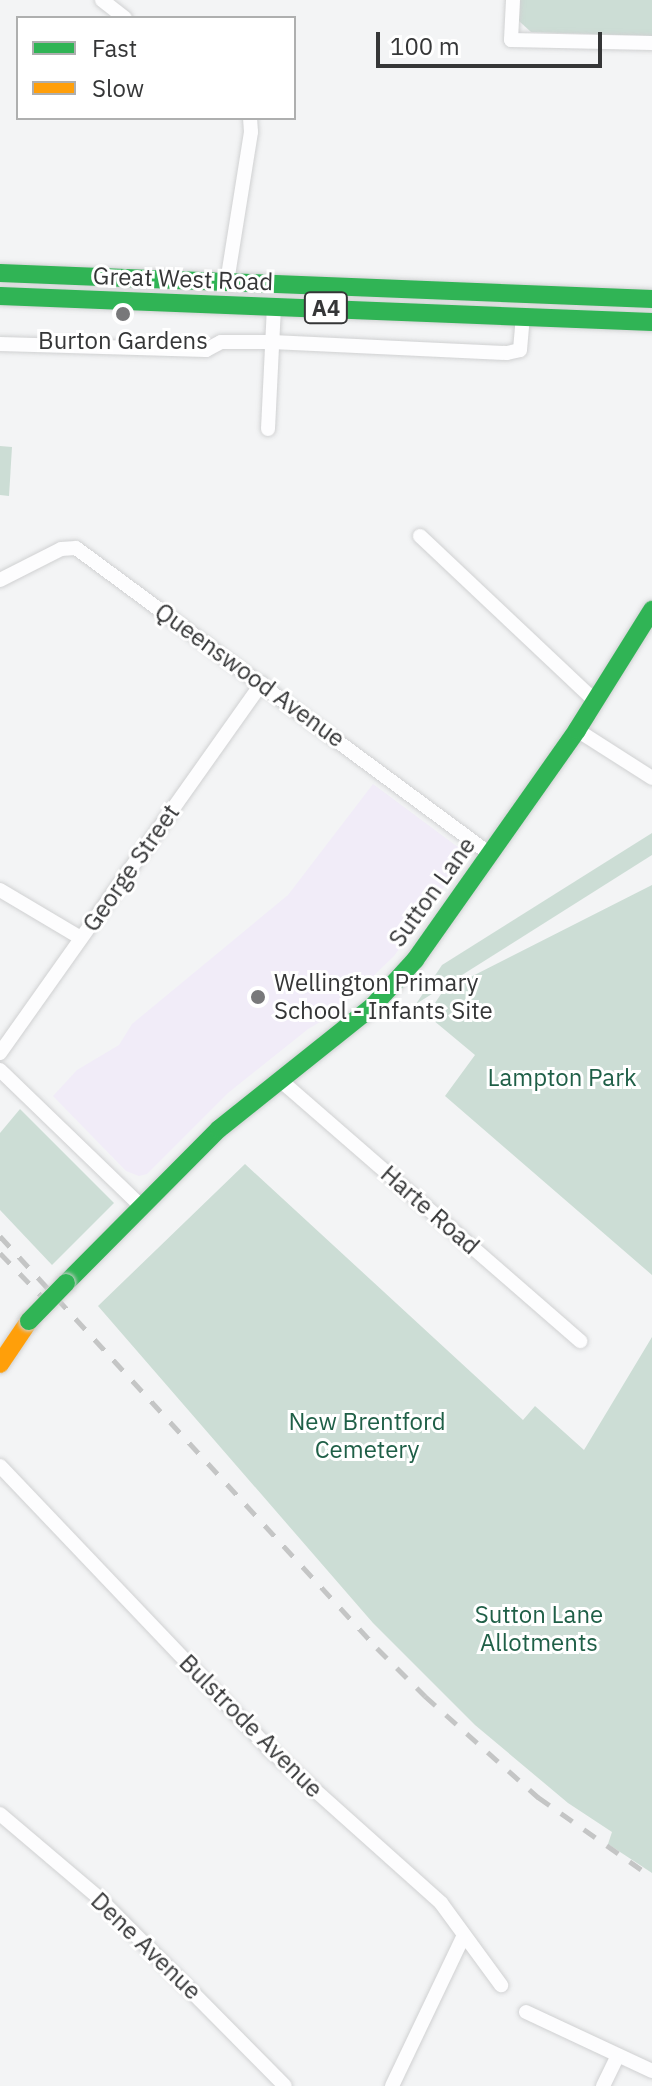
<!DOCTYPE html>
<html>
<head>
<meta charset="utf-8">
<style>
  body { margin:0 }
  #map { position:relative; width:652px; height:2086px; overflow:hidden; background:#f3f4f5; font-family:"IBM Plex Sans",sans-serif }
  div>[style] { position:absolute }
  .education>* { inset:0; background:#f1ecf8 }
  .green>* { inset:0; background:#ccddd5 }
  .roads { filter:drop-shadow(0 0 2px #d0d1d2) drop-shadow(0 0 2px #d0d1d2) }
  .street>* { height:14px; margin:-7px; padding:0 7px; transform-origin:7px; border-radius:7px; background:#fdfdfe }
  .fast>* { height:18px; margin:-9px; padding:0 9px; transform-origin:9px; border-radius:9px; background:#30b455 }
  .slow>* { height:18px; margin:-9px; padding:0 9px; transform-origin:9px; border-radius:9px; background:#ff9f0a }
  .rail>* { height:5px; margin-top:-2.5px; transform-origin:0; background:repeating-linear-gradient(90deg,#c4c5c5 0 14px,transparent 0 28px) }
  .bridges { filter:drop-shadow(0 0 2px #cfcfcf) drop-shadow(0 0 2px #cfcfcf) }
  .fast-bridge>* { height:18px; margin:-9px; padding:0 9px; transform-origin:9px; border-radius:9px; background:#30b455 }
  .dots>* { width:22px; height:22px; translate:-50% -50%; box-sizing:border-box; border:4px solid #fff; border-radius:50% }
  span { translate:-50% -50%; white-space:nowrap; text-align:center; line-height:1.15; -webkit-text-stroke:6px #fff; paint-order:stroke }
  .shield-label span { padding:2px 6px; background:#fff; border:2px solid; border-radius:6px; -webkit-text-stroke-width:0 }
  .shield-label { font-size:22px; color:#353637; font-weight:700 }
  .street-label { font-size:24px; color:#353637 }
  .poi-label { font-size:24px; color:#353637 }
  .left { translate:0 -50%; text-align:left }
  .park-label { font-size:24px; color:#1f5f47 }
  .legend { position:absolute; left:16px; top:16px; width:280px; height:104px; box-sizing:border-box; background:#fff; border:2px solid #aeafaf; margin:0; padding:10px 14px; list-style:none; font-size:24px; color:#353637 }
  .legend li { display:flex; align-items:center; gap:16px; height:40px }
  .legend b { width:40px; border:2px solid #aeafaf }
  .scale { position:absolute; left:376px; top:32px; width:226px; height:36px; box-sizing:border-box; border:4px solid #353637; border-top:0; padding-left:10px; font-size:24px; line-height:28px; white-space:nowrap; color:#353637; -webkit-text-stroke:6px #fff; paint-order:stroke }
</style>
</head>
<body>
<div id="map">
  <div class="education">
    <div style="clip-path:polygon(373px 784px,459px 848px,462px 862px,394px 956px,334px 1014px,308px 1029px,228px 1093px,147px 1174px,139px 1176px,126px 1171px,53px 1096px,77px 1070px,119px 1045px,132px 1024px,288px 895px)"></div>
  </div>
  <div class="green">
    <div style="clip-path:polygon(520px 0,652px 0,652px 36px,531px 32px,519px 21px)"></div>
    <div style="clip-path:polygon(0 446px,12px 447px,9px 496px,0 495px)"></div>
    <div style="clip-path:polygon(652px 833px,652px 855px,416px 1004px,442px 965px)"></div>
    <div style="clip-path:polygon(652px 885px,652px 1275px,445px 1096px,475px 1055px,427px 1015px,443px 991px)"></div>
    <div style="clip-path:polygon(20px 1109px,114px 1203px,52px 1265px,0 1210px,0 1133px)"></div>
    <div style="clip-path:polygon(245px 1164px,523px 1420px,535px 1406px,584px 1450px,652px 1337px,652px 1873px,608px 1844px,612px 1832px,568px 1803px,475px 1725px,373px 1623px,98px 1306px)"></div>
  </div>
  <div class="roads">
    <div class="street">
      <div style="left:102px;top:0;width:29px;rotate:38deg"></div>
      <div style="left:513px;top:0;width:40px;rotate:92.9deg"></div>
      <div style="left:511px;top:40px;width:141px;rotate:1.2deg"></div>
      <div style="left:227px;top:282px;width:152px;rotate:-80.9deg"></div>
      <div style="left:251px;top:132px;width:14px;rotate:-94deg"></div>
      <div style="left:0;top:344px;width:206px;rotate:1.7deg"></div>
      <div style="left:206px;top:350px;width:17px;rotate:-28deg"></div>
      <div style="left:221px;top:342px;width:51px"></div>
      <div style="left:272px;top:342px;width:235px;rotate:2.7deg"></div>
      <div style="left:507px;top:353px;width:13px;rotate:-13deg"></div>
      <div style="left:520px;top:350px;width:35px;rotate:-85deg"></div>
      <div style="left:268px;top:429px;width:123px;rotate:-87.2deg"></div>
      <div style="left:420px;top:536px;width:241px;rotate:43.3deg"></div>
      <div style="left:0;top:580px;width:68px;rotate:-26.9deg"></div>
      <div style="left:61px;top:549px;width:15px;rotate:-4deg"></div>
      <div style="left:76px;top:548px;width:515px;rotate:36.47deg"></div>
      <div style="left:577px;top:730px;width:89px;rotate:32.6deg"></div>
      <div style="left:0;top:890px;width:94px;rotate:30.7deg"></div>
      <div style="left:0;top:1053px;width:453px;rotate:-54.7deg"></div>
      <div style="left:0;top:1070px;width:197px;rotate:44deg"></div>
      <div style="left:280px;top:1080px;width:398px;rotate:41deg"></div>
      <div style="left:0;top:1466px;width:392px;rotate:46.4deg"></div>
      <div style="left:270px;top:1750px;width:229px;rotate:41.8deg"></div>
      <div style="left:441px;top:1903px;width:102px;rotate:53.8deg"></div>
      <div style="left:0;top:1814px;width:130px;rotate:40.3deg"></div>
      <div style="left:99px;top:1898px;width:264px;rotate:45.3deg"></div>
      <div style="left:526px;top:2012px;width:139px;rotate:25.1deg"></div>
      <div style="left:392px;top:2086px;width:167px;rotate:-64.5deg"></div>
      <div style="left:603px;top:2086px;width:32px;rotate:-64deg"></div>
    </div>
    <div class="fast">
      <div style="left:0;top:273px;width:653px;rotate:2.28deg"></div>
      <div style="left:0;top:296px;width:653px;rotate:2.28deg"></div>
      <div style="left:66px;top:1283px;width:217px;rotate:-45.2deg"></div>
      <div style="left:219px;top:1129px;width:196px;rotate:-38.6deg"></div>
      <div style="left:372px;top:1007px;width:64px;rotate:-47.5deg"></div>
      <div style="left:415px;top:960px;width:281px;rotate:-54.8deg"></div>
      <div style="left:577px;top:730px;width:142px;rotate:-58deg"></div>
    </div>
    <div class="slow">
      <div style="left:0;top:1364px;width:52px;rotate:-56deg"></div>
    </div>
  </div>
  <div class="rail">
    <div style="left:0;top:1236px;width:558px;rotate:47.54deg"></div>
    <div style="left:377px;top:1648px;width:68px;rotate:45deg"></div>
    <div style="left:425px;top:1696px;width:152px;rotate:41.8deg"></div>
    <div style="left:538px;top:1797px;width:139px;rotate:35.1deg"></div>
    <div style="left:0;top:1253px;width:81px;rotate:46deg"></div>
  </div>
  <div class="bridges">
    <div class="fast-bridge">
      <div style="left:29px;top:1321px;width:53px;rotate:-45.8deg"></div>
    </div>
  </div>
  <div class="dots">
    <div style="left:123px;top:314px;background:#78787a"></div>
    <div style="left:258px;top:997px;background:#78787a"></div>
  </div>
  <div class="shield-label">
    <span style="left:326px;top:308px">A4</span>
  </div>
  <div class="street-label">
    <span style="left:183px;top:279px;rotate:2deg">Great West Road</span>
    <span style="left:250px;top:675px;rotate:36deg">Queenswood Avenue</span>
    <span style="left:131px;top:868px;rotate:-55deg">George Street</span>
    <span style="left:432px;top:892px;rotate:-54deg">Sutton Lane</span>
    <span style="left:430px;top:1210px;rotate:41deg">Harte Road</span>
    <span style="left:251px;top:1726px;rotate:45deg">Bulstrode Avenue</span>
    <span style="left:146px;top:1946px;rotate:44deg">Dene Avenue</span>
  </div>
  <div class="poi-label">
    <span style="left:123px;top:341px">Burton Gardens</span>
    <span class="left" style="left:274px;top:997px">Wellington Primary<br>School - Infants Site</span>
  </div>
  <div class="park-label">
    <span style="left:562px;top:1078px">Lampton Park</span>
    <span style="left:367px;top:1436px">New Brentford<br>Cemetery</span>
    <span style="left:539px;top:1629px">Sutton Lane<br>Allotments</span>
  </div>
  <ul class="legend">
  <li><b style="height:10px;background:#30b455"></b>Fast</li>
  <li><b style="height:10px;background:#ff9f0a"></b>Slow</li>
  </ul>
  <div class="scale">100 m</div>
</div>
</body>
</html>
